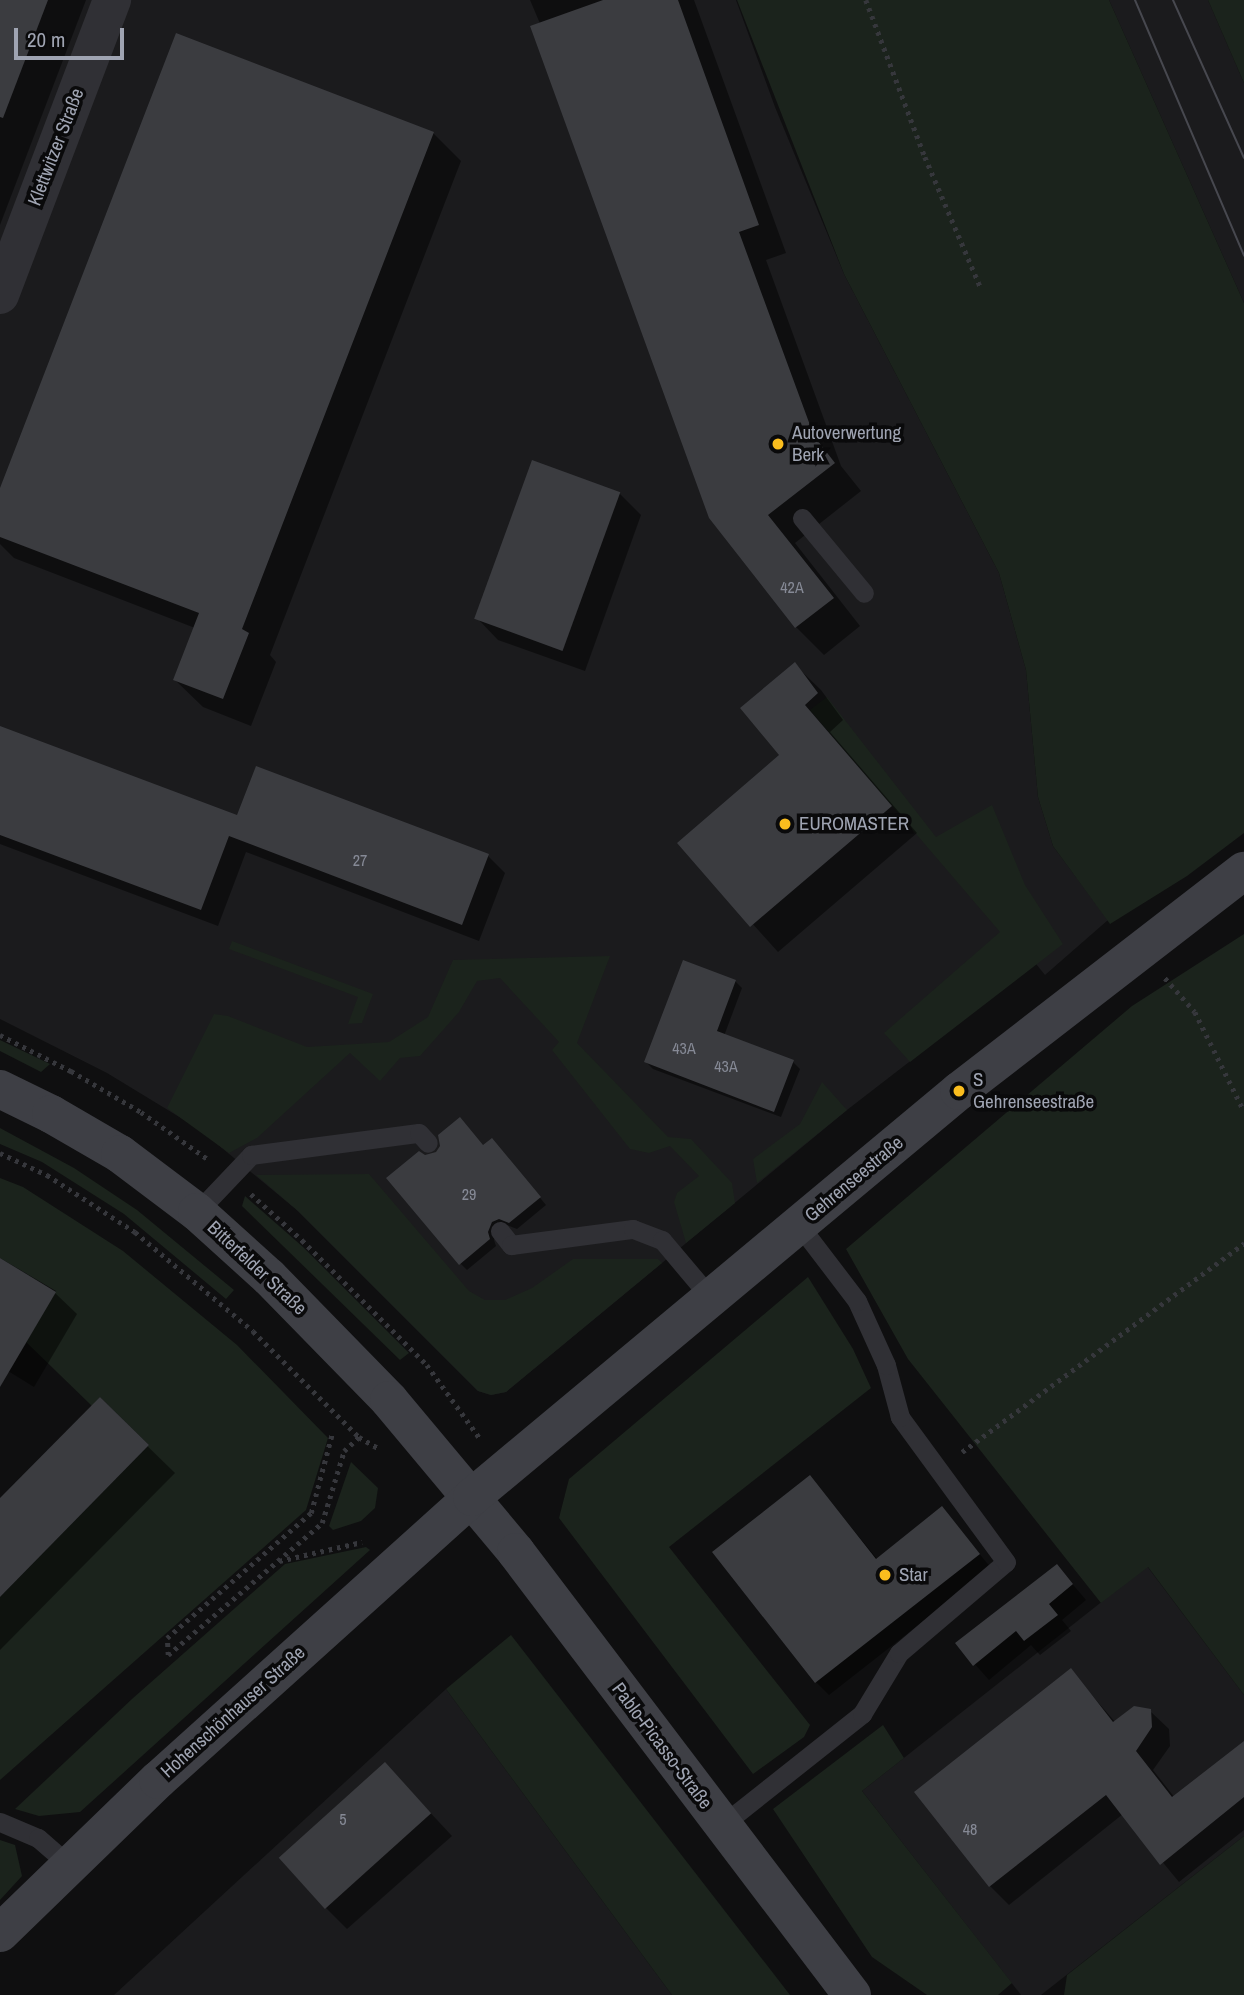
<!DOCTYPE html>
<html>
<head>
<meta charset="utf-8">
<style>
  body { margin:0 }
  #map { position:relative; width:1244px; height:1995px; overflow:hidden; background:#0f0f10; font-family:"Archivo Narrow",sans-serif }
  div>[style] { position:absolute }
  .built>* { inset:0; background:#1b1b1d }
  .green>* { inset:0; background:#1b231c }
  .shadow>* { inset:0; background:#0007 }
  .building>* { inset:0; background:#3b3c40; transform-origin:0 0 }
  .path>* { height:4.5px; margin-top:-2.25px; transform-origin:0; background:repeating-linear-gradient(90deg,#36373c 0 3.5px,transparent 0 8.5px) }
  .lane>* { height:19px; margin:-9.5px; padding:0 9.5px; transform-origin:9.5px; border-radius:9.5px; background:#303035 }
  .street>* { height:38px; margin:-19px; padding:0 19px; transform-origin:19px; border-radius:19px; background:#303035 }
  .secondary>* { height:38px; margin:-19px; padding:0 19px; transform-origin:19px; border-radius:19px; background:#3e3f45 }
  .tram>* { height:2px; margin:-1px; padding:0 1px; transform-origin:1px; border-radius:1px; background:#47484f }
  .dots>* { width:19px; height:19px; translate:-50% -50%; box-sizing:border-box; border:4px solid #0a0a0b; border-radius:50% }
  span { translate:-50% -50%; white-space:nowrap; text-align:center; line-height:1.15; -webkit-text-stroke:7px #0a0a0b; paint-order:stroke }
  .number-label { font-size:16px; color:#868a96 }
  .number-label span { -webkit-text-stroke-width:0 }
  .street-label { font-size:19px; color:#9fa4b2 }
  .poi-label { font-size:19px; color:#9fa4b2 }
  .left { translate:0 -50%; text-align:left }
  .scale { position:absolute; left:14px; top:28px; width:110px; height:32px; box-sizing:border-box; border:4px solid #9fa4b2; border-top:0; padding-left:9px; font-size:21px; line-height:24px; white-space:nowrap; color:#9fa4b2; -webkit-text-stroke:5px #0a0a0b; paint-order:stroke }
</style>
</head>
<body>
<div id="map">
  <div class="built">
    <div style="clip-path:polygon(0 0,736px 0,775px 107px,844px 274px,999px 573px,1026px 670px,1038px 797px,1053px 846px,1108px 920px,1045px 975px,1036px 964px,847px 1110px,506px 1392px,491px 1395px,478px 1391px,298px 1211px,199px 1129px,107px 1073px,0 1019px)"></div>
    <div style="clip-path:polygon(1109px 0,1208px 0,1244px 83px,1244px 303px)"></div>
    <div style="clip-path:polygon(1147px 1566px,1244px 1695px,1244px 1836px,1041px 1995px,1021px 1995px,862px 1791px)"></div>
    <div style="clip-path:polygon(446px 1689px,672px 1995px,114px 1995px)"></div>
  </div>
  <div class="green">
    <div style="clip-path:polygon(737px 0,1109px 0,1244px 303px,1244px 833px,1187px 876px,1110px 924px,1053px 846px,1038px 797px,1026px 670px,999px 573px,844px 274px)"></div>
    <div style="clip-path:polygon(1208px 0,1244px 0,1244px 83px)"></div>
    <div style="clip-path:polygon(827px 697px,936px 837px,992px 805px,1025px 885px,1063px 944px,910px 1062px,884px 1033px,1000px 932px,810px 710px)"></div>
    <div style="clip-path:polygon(1244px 934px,1244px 1695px,1148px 1567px,1101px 1603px,908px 1359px,846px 1249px,1132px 1006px)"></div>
    <div style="clip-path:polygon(232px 941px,373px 994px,362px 1023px,348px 1024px,358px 997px,229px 949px)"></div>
    <div style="clip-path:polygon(610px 956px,577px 1043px,668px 1137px,691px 1139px,732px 1183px,735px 1203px,686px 1243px,674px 1202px,677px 1193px,699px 1176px,670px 1146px,649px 1153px,630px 1149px,552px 1050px,559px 1042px,500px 978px,477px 981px,459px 1012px,420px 1056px,400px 1058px,380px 1081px,350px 1053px,257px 1138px,229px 1153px,167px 1108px,214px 1014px,228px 1016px,307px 1047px,389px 1042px,428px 1017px,453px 960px)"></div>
    <div style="clip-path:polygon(0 1040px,50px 1064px,41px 1072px,0 1051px)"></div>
    <div style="clip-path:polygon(822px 1082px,847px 1110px,757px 1183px,753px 1159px,800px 1124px)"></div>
    <div style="clip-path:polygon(0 1128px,74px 1168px,137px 1210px,234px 1290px,226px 1299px,124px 1214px,42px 1162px,0 1144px)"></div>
    <div style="clip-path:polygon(369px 1174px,469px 1291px,485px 1300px,505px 1300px,532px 1288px,573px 1259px,658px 1259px,662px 1263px,506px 1392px,491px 1395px,478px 1391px,298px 1211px,256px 1175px)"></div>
    <div style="clip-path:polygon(0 1178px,23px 1187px,123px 1251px,237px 1345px,328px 1438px,306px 1510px,0 1780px,0 1597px,149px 1445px,100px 1397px,92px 1406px,26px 1342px,56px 1291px,0 1258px)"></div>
    <div style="clip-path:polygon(245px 1196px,303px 1247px,409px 1353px,400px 1360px,242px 1206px)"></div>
    <div style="clip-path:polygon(808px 1277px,853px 1349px,871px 1388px,669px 1547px,810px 1725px,804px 1737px,753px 1774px,559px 1518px,569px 1479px)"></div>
    <div style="clip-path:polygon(351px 1462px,378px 1488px,375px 1508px,361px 1521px,333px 1530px,329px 1526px)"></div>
    <div style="clip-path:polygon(366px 1547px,370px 1550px,80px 1812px,39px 1816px,15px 1809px,132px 1699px,285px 1564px)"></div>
    <div style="clip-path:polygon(511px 1635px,790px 1995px,672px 1995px,446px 1689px)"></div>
    <div style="clip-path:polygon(883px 1725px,904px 1758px,862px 1791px,1012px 1983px,998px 1995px,927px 1995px,872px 1957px,773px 1809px)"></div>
    <div style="clip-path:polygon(1244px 1836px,1244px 1995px,1064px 1995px,1067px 1975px)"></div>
    <div style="clip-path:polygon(0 1840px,15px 1845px,22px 1876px,0 1900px)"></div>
  </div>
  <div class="shadow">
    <div style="clip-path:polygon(0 0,86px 0,0 225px)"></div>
    <div style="clip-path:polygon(530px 0,694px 0,786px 253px,766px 260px,841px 466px,861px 491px,795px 543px,860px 626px,824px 655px,796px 627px)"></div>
    <div style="clip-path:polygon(433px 133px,461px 161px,270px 655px,276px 662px,251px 726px,203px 707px,175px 680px,195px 628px,14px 558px,0 544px,0 493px)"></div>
    <div style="clip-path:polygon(619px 493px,641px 515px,585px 671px,498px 640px,477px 618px)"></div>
    <div style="clip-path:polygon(794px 664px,821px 690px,843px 720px,830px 732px,917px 833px,778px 952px,680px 843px,781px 756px)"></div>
    <div style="clip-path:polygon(0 728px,238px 818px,488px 856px,505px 873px,479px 941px,246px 852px,218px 926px,0 844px)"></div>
    <div style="clip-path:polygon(735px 981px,742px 988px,724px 1036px,793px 1062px,800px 1069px,781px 1117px,653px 1069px,646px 1062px)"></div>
    <div style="clip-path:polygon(483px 1147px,498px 1147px,546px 1205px,517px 1229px,507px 1225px,499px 1228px,494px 1240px,496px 1246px,467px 1270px,460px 1263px,425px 1157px)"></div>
    <div style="clip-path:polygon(0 1260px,55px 1293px,77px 1314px,34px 1387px,0 1366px)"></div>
    <div style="clip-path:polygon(100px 1400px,175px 1473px,0 1650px,0 1501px)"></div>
    <div style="clip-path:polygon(810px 1477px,878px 1560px,942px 1508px,991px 1568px,829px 1695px,816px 1682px)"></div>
    <div style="clip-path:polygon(1057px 1566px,1086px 1600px,1062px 1620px,1071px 1631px,1040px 1655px,1031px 1645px,989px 1680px,957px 1644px)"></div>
    <div style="clip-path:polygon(1070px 1670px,1116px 1723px,1150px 1711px,1169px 1729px,1170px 1746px,1153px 1770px,1175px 1798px,1244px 1750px,1244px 1830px,1179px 1882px,1123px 1814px,1009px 1905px,990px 1886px,917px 1792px)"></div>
    <div style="clip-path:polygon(385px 1764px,452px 1836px,347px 1929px,325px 1907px)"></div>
  </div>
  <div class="building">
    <div style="clip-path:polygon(0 0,48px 0,3px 118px,0 117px)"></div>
    <div style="clip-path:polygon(603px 0,678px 0,759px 225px,739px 232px,814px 436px,835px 463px,768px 515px,834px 598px,795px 628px,709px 518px,530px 26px)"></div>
    <div style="clip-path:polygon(176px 33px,434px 132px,242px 629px,249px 633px,223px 699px,173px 680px,199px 613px,0 537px,0 488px)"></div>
    <div style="left:532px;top:460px;width:94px;height:169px;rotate:20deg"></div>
    <div style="clip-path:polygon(795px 662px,818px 693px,805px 705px,892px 806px,750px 927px,677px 843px,779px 755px,740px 708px)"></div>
    <div style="clip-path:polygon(0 726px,237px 815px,256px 766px,489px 854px,462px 925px,229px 836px,201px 910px,0 835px)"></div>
    <div style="clip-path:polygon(683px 960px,736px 980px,717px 1031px,794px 1060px,774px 1112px,644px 1062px)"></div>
    <div style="clip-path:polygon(460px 1117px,483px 1145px,492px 1138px,541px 1197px,509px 1223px,499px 1219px,492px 1222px,488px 1232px,490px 1239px,459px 1265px,386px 1178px,419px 1151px,425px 1155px,436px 1152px,440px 1146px,438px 1135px)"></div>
    <div style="clip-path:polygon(0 1258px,56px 1292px,0 1387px)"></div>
    <div style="clip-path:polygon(100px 1397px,149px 1445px,0 1597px,0 1498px)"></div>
    <div style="clip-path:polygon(810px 1475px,876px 1559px,942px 1506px,980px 1554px,815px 1683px,712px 1552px)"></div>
    <div style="clip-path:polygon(1057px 1564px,1073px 1584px,1049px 1604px,1058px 1615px,1024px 1641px,1016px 1631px,973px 1666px,955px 1643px)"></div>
    <div style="clip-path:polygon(1071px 1668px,1113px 1722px,1134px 1706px,1151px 1709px,1152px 1727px,1136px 1751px,1172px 1797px,1244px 1741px,1244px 1797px,1160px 1865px,1106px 1795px,989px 1887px,914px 1792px)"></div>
    <div style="left:385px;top:1762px;width:69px;height:143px;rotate:48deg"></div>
  </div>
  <div class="path">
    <div style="left:866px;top:0;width:168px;rotate:69.4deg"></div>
    <div style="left:925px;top:157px;width:140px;rotate:66.9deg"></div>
    <div style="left:1165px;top:978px;width:45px;rotate:48.6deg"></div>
    <div style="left:1195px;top:1012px;width:110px;rotate:63.7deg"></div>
    <div style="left:0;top:1035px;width:80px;rotate:26.9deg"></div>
    <div style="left:71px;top:1071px;width:81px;rotate:30.4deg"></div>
    <div style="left:141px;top:1112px;width:83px;rotate:35.2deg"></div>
    <div style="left:0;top:1153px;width:52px;rotate:25.1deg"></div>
    <div style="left:47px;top:1175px;width:105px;rotate:32.9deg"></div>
    <div style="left:135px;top:1232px;width:154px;rotate:40deg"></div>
    <div style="left:253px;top:1331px;width:150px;rotate:45deg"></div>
    <div style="left:359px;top:1437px;width:22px;rotate:30deg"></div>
    <div style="left:251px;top:1194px;width:69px;rotate:42deg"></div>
    <div style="left:302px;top:1240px;width:177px;rotate:45deg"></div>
    <div style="left:427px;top:1365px;width:92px;rotate:54.2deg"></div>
    <div style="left:962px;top:1452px;width:351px;rotate:-36.5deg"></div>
    <div style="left:279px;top:1561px;width:85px;rotate:-12.9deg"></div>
    <div style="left:168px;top:1655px;width:203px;rotate:-40.6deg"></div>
    <div style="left:322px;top:1523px;width:75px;rotate:-73deg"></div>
    <div style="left:344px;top:1451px;width:21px;rotate:-43deg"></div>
    <div style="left:168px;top:1655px;width:17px;rotate:-93deg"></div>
    <div style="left:167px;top:1638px;width:191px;rotate:-41deg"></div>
    <div style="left:311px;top:1513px;width:82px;rotate:-75.1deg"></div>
  </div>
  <div class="lane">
    <div style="left:802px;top:518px;width:97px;rotate:50.4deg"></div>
    <div style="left:197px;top:1212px;width:79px;rotate:-46.5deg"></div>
    <div style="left:251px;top:1155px;width:169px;rotate:-7.5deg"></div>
    <div style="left:419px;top:1133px;width:13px;rotate:48deg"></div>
    <div style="left:500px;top:1231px;width:18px;rotate:52deg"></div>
    <div style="left:511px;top:1245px;width:123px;rotate:-7.5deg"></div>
    <div style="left:633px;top:1229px;width:31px;rotate:21deg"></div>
    <div style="left:662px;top:1240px;width:75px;rotate:49.9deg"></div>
    <div style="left:0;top:1822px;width:41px;rotate:22.8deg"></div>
    <div style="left:38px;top:1838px;width:41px;rotate:41.1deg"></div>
    <div style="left:722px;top:1825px;width:179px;rotate:-38.4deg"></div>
    <div style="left:862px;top:1714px;width:71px;rotate:-58.8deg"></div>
    <div style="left:899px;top:1653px;width:140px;rotate:-40.4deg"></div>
    <div style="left:1006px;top:1562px;width:180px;rotate:-126.2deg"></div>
    <div style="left:900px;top:1417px;width:54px;rotate:-105.1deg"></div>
    <div style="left:886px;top:1365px;width:70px;rotate:-114.4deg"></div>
    <div style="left:857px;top:1301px;width:96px;rotate:-127.3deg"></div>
  </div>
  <div class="street">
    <div style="left:0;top:295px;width:316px;rotate:-69.2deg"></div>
  </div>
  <div class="secondary">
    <div style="left:0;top:1089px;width:57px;rotate:26.1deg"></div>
    <div style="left:51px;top:1114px;width:80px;rotate:30.1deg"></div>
    <div style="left:120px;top:1154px;width:96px;rotate:37deg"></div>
    <div style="left:197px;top:1212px;width:97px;rotate:42.1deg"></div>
    <div style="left:269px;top:1277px;width:172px;rotate:45.7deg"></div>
    <div style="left:389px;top:1400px;width:198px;rotate:50.1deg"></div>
    <div style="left:516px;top:1552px;width:556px;rotate:52.82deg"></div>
    <div style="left:0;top:1933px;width:220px;rotate:-44.1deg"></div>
    <div style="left:158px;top:1780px;width:423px;rotate:-42deg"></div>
    <div style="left:472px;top:1497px;width:634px;rotate:-39.82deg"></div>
    <div style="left:959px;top:1091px;width:360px;rotate:-37.7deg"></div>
  </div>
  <div class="tram">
    <div style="left:1135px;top:0;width:278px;rotate:66.9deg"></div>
    <div style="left:1173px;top:0;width:173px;rotate:65.8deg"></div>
  </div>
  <div class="dots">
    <div style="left:778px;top:444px;background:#fabd1e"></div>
    <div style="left:785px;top:824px;background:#fabd1e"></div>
    <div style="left:959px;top:1091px;background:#fabd1e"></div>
    <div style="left:885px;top:1575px;background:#fabd1e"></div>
  </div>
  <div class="number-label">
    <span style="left:792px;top:587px">42A</span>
    <span style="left:360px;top:860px">27</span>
    <span style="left:684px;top:1048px">43A</span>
    <span style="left:726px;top:1066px">43A</span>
    <span style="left:469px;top:1194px">29</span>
    <span style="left:343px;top:1819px">5</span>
    <span style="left:970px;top:1829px">48</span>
  </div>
  <div class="street-label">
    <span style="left:56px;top:147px;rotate:-69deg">Klettwitzer Straße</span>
    <span style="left:854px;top:1179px;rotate:-40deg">Gehrenseestraße</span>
    <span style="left:257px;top:1268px;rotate:43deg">Bitterfelder Straße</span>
    <span style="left:233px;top:1712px;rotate:-42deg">Hohenschönhauser Straße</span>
    <span style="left:662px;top:1746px;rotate:53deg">Pablo-Picasso-Straße</span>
  </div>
  <div class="poi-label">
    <span class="left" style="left:792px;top:444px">Autoverwertung<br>Berk</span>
    <span class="left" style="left:799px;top:824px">EUROMASTER</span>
    <span class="left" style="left:973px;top:1091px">S<br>Gehrenseestraße</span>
    <span class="left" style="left:899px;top:1575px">Star</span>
  </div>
  <div class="scale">20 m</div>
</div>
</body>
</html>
